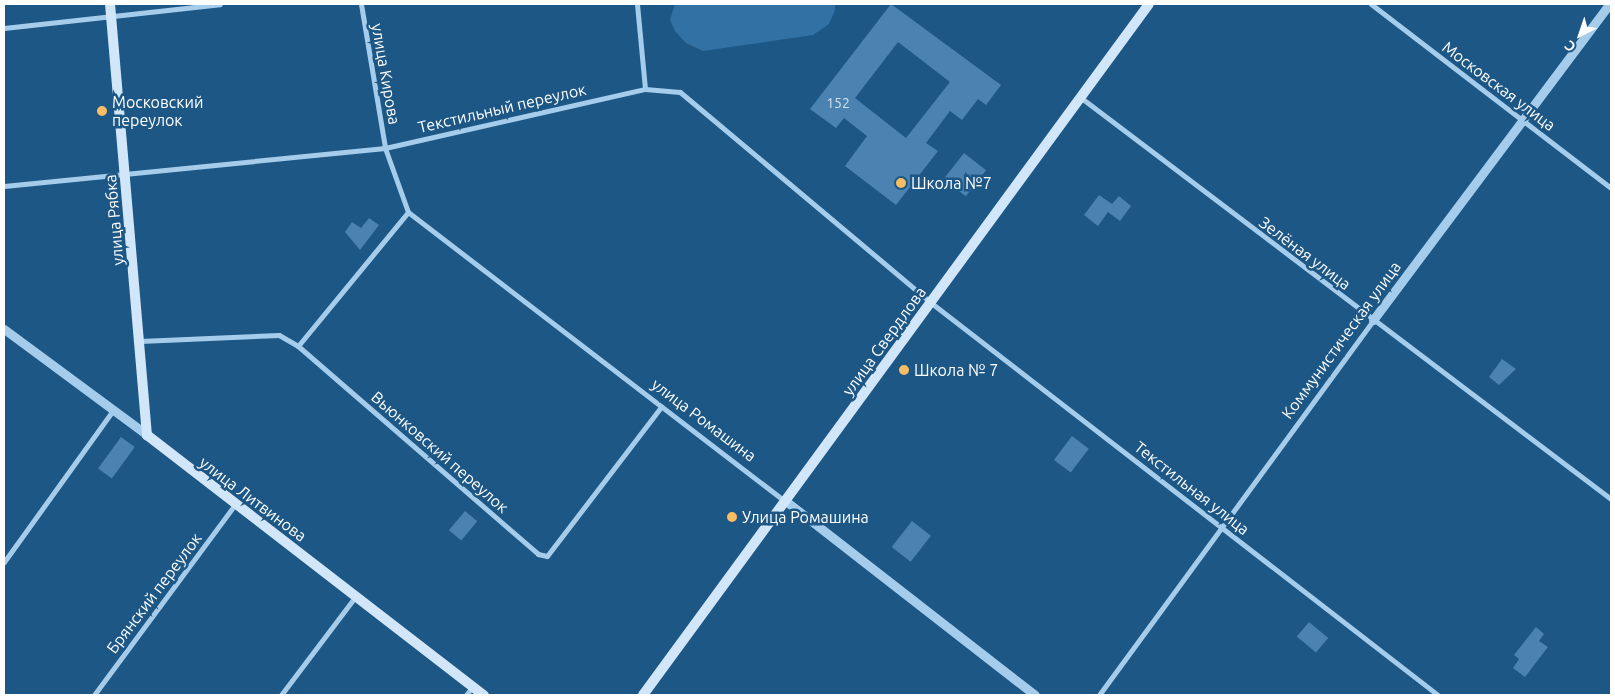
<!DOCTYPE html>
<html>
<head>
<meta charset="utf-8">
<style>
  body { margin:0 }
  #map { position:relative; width:1615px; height:699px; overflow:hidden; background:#1d5786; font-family:Ubuntu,sans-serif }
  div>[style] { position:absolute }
  .green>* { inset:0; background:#3171a4 }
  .building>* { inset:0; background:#4a83b1; transform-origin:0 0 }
  .minor>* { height:5px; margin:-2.5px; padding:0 2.5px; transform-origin:2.5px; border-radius:2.5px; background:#a5cdeb }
  .tertiary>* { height:9px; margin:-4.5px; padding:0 4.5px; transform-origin:4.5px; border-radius:4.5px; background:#a5cdeb }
  .secondary>* { height:10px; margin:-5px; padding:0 5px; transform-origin:5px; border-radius:5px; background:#d1e6f8 }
  .dots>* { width:14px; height:14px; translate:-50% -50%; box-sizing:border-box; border:2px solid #1d5786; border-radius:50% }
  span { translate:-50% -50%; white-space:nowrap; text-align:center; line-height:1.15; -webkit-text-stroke:5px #1d5786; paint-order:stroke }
  .number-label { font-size:14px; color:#d2e0ec }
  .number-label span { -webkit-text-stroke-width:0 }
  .street-label { font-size:16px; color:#fff }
  .poi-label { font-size:16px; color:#fff }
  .left { translate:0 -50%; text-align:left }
  .frame { position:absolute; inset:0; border:5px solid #fff; pointer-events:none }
  .north { position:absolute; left:1555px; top:10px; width:50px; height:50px; -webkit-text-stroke:4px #1d5786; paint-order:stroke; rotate:221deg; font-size:14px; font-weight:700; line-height:20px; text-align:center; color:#fff }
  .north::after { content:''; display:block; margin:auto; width:18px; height:22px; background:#fff; clip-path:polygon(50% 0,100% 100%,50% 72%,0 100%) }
</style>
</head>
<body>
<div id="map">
  <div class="green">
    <div style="clip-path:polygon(675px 4px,835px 4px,835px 10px,829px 24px,813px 35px,703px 51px,686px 43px,675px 31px,670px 20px)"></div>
  </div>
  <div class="building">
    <div style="clip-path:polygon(evenodd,891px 4px,1001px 85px,986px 105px,978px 99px,962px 120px,950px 111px,926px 143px,938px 151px,896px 205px,845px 166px,867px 136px,844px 118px,836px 128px,810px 109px,891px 4px,898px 42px,950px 82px,906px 138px,855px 98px,898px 42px)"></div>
    <div style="left:964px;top:153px;width:28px;height:33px;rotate:38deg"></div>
    <div style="clip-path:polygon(1099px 195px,1112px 204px,1119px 196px,1131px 206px,1120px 221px,1108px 212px,1098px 226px,1084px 215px)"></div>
    <div style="clip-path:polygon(369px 218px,379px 225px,360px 250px,345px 232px,352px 222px,361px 228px)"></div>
    <div style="clip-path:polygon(1502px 359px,1516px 369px,1499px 385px,1489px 377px)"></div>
    <div style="left:1072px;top:436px;width:21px;height:30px;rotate:37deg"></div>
    <div style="left:121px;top:437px;width:17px;height:39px;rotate:36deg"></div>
    <div style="left:465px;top:511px;width:16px;height:25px;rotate:40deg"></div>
    <div style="left:912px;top:521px;width:24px;height:33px;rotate:38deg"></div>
    <div style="left:1309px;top:622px;width:25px;height:19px;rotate:40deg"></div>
    <div style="clip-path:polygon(1536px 627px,1544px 634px,1539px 641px,1548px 647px,1525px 677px,1513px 668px,1519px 659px,1514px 655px)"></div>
  </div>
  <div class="minor">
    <div style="left:361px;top:4px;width:146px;rotate:80.5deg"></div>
    <div style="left:385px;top:148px;width:68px;rotate:70.2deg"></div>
    <div style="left:408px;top:212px;width:476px;rotate:37.5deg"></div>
    <div style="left:637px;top:4px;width:85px;rotate:84.6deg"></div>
    <div style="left:1371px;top:4px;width:302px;rotate:37.5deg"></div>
    <div style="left:4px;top:28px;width:217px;rotate:-6.3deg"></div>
    <div style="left:1080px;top:97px;width:666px;rotate:37.13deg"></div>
    <div style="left:4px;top:186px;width:383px;rotate:-5.7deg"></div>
    <div style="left:385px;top:148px;width:267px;rotate:-12.8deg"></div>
    <div style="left:645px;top:89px;width:35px;rotate:5deg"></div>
    <div style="left:680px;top:92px;width:326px;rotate:40deg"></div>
    <div style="left:930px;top:302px;width:642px;rotate:37.73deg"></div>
    <div style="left:140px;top:341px;width:139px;rotate:-2.5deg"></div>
    <div style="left:279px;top:335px;width:22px;rotate:30deg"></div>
    <div style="left:298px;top:346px;width:318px;rotate:40.9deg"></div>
    <div style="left:538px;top:554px;width:9px;rotate:13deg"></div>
    <div style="left:547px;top:556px;width:188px;rotate:-52.6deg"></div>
    <div style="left:298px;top:346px;width:173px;rotate:-50.6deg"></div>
    <div style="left:4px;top:562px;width:188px;rotate:-54.3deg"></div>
    <div style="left:94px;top:695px;width:235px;rotate:-53.5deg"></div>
    <div style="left:281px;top:695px;width:124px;rotate:-52.9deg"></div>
    <div style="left:466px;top:695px;width:11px;rotate:-52deg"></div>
    <div style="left:1099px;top:695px;width:464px;rotate:-53.8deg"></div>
  </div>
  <div class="tertiary">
    <div style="left:1373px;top:320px;width:394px;rotate:-53.2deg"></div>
    <div style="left:4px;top:329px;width:178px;rotate:36.5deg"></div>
    <div style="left:787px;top:502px;width:314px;rotate:37.9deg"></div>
  </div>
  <div class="secondary">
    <div style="left:110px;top:4px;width:433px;rotate:85.1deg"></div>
    <div style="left:147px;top:435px;width:426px;rotate:37.7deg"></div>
    <div style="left:643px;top:695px;width:856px;rotate:-53.79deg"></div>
  </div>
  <div class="dots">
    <div style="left:102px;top:111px;background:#fabd64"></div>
    <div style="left:901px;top:183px;background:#fabd64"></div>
    <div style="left:904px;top:370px;background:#fabd64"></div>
    <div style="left:732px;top:517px;background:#fabd64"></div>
  </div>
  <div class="number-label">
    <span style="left:838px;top:103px">152</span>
  </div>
  <div class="street-label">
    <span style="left:386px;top:74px;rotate:80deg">улица Кирова</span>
    <span style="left:1499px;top:86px;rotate:37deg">Московская улица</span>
    <span style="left:502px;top:108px;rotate:-13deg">Текстильный переулок</span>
    <span style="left:114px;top:220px;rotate:-95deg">улица Рябка</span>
    <span style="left:1305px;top:253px;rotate:37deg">Зелёная улица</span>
    <span style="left:1341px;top:340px;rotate:-54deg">Коммунистическая улица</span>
    <span style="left:884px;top:341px;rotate:-54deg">улица Свердлова</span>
    <span style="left:704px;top:420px;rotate:37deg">улица Ромашина</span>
    <span style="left:440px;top:452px;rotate:41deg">Вьюнковский переулок</span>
    <span style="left:1192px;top:488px;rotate:38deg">Текстильная улица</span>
    <span style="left:253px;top:499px;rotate:37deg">улица Литвинова</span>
    <span style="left:154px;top:593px;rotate:-53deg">Брянский переулок</span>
  </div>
  <div class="poi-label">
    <span class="left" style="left:112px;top:111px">Московский<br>переулок</span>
    <span class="left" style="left:911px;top:183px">Школа №7</span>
    <span class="left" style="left:914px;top:370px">Школа № 7</span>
    <span class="left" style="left:742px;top:517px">Улица Ромашина</span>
  </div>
  <div class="frame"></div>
  <div class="north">С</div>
</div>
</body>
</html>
